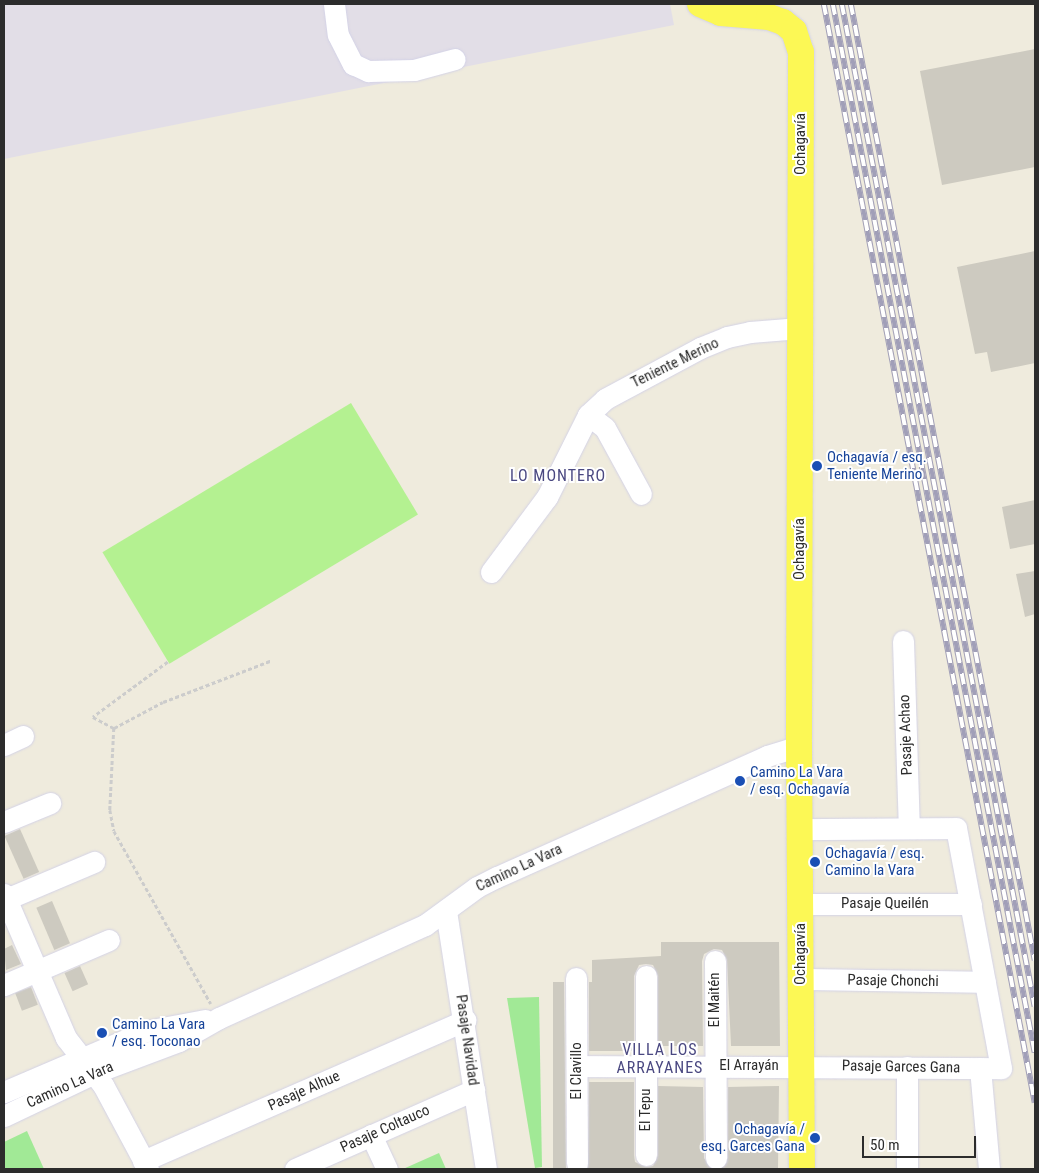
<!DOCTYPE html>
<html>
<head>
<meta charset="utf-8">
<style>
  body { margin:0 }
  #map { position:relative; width:1039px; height:1173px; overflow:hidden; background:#efebdd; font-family:"Roboto Condensed",sans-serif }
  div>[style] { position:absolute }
  .industrial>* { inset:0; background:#e2dee7 }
  .green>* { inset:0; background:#a1e996 }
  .pitch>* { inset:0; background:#b4f191; transform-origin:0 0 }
  .building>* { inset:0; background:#cdcac0; transform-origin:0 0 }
  .path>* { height:2.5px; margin-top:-1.25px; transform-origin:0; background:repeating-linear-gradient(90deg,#ccc 0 4px,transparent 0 6.5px) }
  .roads { filter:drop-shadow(0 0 1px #d3d2e6) drop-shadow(0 0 1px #d3d2e6) }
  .minor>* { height:21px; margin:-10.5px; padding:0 10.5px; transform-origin:10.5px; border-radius:10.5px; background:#fff }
  .major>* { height:26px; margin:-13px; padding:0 13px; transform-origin:13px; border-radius:13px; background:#fcf855 }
  .rail>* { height:5.5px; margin-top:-2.75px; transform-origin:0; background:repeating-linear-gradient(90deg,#fff 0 11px,#a19fb8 0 22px); box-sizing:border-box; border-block:1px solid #a19fb8 }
  .dots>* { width:14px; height:14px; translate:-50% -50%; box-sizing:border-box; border:2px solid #fff; border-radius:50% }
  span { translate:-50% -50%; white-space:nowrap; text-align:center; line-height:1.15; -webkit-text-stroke:4px #fff; paint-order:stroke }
  .street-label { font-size:15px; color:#2c2c2c }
  .transit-label { font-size:15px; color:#164399 }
  .left { translate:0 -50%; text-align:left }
  .right { translate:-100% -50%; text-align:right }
  .neighbourhood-label { font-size:16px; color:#4a4881; letter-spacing:1px }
  .frame { position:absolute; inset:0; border:5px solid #2c2c2c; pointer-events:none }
  .scale { position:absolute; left:862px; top:1136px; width:114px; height:22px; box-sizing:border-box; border:2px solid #2c2c2c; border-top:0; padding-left:6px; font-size:15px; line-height:18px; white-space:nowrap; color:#2c2c2c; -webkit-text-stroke:4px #fff; paint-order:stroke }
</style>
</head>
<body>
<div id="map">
  <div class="industrial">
    <div style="clip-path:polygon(4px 4px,670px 4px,674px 25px,4px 159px)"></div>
  </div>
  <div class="green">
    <div style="clip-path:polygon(539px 997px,542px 1167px,535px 1168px,507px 998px)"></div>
    <div style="clip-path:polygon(27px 1131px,44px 1169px,4px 1169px,4px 1142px)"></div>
    <div style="clip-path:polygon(439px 1153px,446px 1169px,403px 1169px)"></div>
  </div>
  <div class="pitch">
    <div style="left:351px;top:403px;width:130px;height:290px;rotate:59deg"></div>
  </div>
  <div class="building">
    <div style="clip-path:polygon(1035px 49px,1035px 167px,942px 185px,920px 71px)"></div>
    <div style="clip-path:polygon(1035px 251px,1035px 363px,991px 372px,987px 352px,975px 354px,957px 267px)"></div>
    <div style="clip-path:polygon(1035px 500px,1035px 544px,1010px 549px,1002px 507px)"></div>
    <div style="clip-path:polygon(1035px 571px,1035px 614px,1025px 617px,1016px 574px)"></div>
    <div style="left:20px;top:829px;width:47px;height:17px;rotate:66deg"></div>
    <div style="left:52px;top:901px;width:46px;height:17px;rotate:67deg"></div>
    <div style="clip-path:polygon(661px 942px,779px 942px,780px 1046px,731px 1046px,727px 960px,722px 950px,714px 949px,704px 954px,702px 961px,703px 1046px,658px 1046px,658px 976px,653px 965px,646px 964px,639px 965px,634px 976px,634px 1051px,589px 1051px,589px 982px,592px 982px,592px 960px,661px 956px)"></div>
    <div style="clip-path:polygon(12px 945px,21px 964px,6px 970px,4px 949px)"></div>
    <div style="left:80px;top:966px;width:20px;height:17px;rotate:66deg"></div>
    <div style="clip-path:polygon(553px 982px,564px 982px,566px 1169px,553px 1169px)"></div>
    <div style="left:31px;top:987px;width:19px;height:17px;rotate:69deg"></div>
    <div style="clip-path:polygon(589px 1082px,634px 1082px,634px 1155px,635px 1162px,646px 1167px,653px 1166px,658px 1155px,658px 1086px,703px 1087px,704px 1158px,711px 1169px,588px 1169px)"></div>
    <div style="clip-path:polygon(779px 1086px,778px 1169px,721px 1169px,728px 1158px,728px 1087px)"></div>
  </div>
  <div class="path">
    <div style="left:168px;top:662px;width:93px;rotate:143.7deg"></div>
    <div style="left:93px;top:717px;width:24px;rotate:28deg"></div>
    <div style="left:114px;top:728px;width:82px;rotate:92.8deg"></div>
    <div style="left:110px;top:810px;width:21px;rotate:79deg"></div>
    <div style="left:114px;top:831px;width:198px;rotate:60.7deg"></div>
    <div style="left:114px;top:728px;width:55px;rotate:-28deg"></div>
    <div style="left:163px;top:702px;width:115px;rotate:-21deg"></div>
  </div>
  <div class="roads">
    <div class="minor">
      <div style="left:334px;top:4px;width:31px;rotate:83deg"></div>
      <div style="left:338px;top:35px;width:33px;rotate:63deg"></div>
      <div style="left:353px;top:64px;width:17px;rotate:25deg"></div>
      <div style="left:368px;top:71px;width:46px;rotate:-1.2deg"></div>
      <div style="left:414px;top:70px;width:42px;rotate:-15deg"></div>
      <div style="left:588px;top:415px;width:21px;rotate:37deg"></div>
      <div style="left:605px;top:428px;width:75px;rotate:61.4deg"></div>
      <div style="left:491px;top:572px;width:94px;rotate:-53.3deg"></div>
      <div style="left:547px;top:497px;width:92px;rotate:-63.4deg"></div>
      <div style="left:588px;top:415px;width:23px;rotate:-43deg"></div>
      <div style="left:605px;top:399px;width:108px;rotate:-28.2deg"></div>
      <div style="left:700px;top:348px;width:29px;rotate:-22deg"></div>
      <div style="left:727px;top:337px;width:24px;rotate:-12deg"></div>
      <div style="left:750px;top:332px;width:50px;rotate:-4.6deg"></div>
      <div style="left:903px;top:641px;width:187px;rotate:88.2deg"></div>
      <div style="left:4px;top:745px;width:21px;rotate:-25deg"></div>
      <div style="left:4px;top:822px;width:50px;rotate:-22.4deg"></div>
      <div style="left:4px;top:894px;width:157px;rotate:66.7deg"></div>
      <div style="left:66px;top:1038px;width:60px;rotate:51.8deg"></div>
      <div style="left:103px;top:1085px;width:95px;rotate:61.8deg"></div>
      <div style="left:4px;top:900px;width:98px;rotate:-22.9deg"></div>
      <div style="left:800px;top:904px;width:171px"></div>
      <div style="left:446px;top:911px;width:261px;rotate:81.2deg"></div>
      <div style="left:715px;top:961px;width:197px;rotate:89.7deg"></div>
      <div style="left:576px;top:978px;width:185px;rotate:89.7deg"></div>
      <div style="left:801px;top:979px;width:184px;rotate:0.9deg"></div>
      <div style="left:4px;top:985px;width:114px;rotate:-23.2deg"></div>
      <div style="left:577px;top:1066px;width:424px;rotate:0.3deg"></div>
      <div style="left:1001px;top:1068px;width:244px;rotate:-100.6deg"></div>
      <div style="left:956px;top:828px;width:156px;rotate:179.6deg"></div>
      <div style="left:907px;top:1067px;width:102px;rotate:90deg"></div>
      <div style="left:980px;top:1068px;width:101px;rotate:84.9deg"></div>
      <div style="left:4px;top:1092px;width:155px;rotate:-23.2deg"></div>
      <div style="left:146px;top:1031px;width:60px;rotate:-10.6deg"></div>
      <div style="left:4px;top:1116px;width:100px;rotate:-25.5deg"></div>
      <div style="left:94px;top:1073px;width:91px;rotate:-20.6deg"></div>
      <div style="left:179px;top:1041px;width:46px;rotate:-29.9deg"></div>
      <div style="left:219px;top:1018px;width:226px;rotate:-24.3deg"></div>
      <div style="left:425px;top:925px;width:64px;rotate:-36.2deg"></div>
      <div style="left:477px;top:887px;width:22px;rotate:-27deg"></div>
      <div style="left:497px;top:877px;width:296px;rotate:-24.1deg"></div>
      <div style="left:767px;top:756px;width:34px;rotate:-17deg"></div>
      <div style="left:371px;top:1135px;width:38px;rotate:65deg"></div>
      <div style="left:646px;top:1155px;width:179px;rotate:-90deg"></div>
      <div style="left:143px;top:1161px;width:352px;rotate:-23.6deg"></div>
      <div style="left:295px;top:1169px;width:196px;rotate:-23.8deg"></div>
    </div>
    <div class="major">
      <div style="left:700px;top:4px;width:23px;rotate:23deg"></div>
      <div style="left:721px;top:13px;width:48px;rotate:4.8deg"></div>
      <div style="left:769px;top:17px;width:15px;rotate:20deg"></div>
      <div style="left:783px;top:22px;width:14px;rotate:39deg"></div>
      <div style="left:794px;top:31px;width:22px;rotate:72deg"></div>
      <div style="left:801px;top:52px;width:694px;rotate:90.17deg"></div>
      <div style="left:799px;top:746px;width:423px;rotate:89.6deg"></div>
    </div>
  </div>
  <div class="rail">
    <div style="left:824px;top:4px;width:1119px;rotate:79.13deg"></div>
    <div style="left:833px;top:4px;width:1068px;rotate:79.1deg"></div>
    <div style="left:842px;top:4px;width:1021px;rotate:79.11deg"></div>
    <div style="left:851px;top:4px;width:974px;rotate:79.11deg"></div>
  </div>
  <div class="dots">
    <div style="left:817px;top:466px;background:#1a4fb4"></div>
    <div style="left:740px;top:781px;background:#1a4fb4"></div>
    <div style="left:815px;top:862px;background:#1a4fb4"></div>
    <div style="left:102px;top:1033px;background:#1a4fb4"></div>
    <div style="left:815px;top:1138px;background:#1a4fb4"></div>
  </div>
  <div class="street-label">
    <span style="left:801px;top:144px;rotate:-90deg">Ochagavía</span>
    <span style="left:675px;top:363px;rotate:-26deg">Teniente Merino</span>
    <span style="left:800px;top:549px;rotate:-90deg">Ochagavía</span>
    <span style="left:906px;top:735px;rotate:-92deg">Pasaje Achao</span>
    <span style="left:519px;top:868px;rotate:-25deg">Camino La Vara</span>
    <span style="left:885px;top:904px">Pasaje Queilén</span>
    <span style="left:801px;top:954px;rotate:-90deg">Ochagavía</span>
    <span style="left:893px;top:981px;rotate:1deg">Pasaje Chonchi</span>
    <span style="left:715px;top:1000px;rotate:-90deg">El Maitén</span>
    <span style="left:467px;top:1040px;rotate:82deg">Pasaje Navidad</span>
    <span style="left:749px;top:1066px">El Arrayán</span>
    <span style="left:901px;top:1067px;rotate:1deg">Pasaje Garces Gana</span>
    <span style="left:577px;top:1071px;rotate:-90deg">El Clavillo</span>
    <span style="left:70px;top:1085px;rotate:-24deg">Camino La Vara</span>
    <span style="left:304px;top:1091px;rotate:-24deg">Pasaje Alhue</span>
    <span style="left:646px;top:1110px;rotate:-90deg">El Tepu</span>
    <span style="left:385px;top:1129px;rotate:-24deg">Pasaje Coltauco</span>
  </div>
  <div class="transit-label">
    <span class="left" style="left:827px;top:466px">Ochagavía / esq.<br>Teniente Merino</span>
    <span class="left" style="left:750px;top:781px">Camino La Vara<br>/ esq. Ochagavía</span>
    <span class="left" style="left:825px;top:862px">Ochagavía / esq.<br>Camino la Vara</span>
    <span class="left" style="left:112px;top:1033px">Camino La Vara<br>/ esq. Toconao</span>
    <span class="right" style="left:805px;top:1138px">Ochagavía /<br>esq. Garces Gana</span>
  </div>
  <div class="neighbourhood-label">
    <span style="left:558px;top:476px">LO MONTERO</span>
    <span style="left:660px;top:1059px">VILLA LOS<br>ARRAYANES</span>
  </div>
  <div class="frame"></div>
  <div class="scale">50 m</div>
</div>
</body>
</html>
